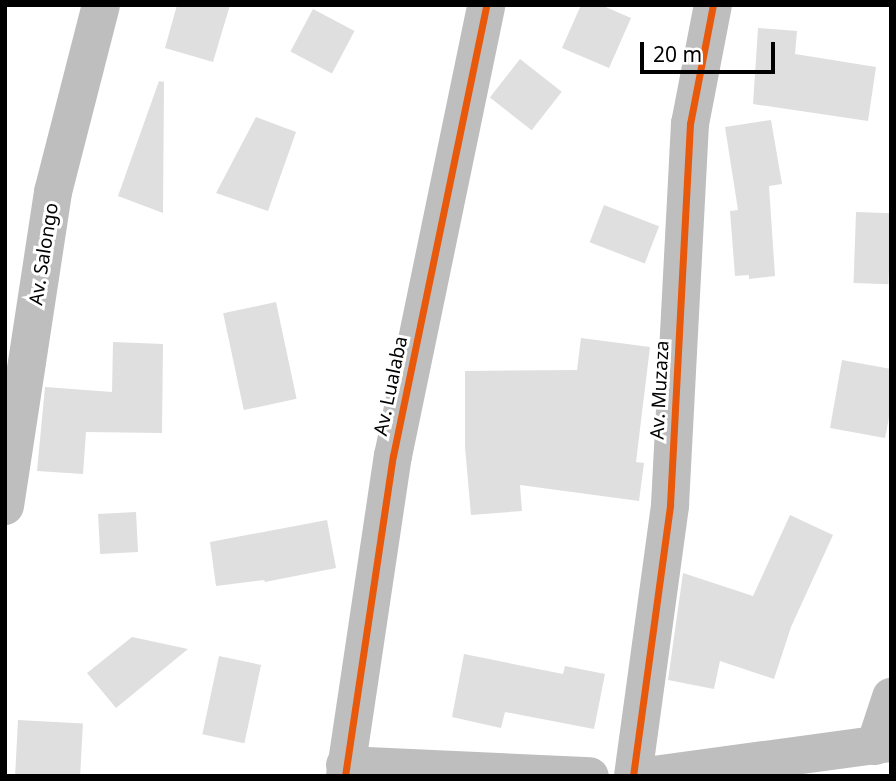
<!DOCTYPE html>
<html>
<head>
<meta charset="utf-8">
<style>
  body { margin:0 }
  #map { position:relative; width:896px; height:781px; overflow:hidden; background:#fff; font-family:"Noto Sans",sans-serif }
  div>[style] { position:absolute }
  .building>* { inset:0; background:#dfdfdf; transform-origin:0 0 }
  .minor>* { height:38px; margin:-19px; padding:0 19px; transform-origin:19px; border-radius:19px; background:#bebebe }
  .cycleway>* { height:7px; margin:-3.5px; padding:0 3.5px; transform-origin:3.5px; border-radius:3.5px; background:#e8590c }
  span { translate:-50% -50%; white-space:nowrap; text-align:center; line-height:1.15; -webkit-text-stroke:6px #fff; paint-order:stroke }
  .street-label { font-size:19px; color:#000 }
  .frame { position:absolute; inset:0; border:7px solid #000; pointer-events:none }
  .scale { position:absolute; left:640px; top:42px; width:135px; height:32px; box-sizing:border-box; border:4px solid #000; border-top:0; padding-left:9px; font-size:21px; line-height:24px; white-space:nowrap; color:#000; -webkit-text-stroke:5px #fff; paint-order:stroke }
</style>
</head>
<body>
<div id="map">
  <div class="building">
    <div style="clip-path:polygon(177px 5px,230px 5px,213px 62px,165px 48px)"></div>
    <div style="clip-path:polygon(581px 5px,601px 5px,631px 18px,609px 68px,562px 48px)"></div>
    <div style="left:313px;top:9px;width:47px;height:48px;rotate:28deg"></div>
    <div style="clip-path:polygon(758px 28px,797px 31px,795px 54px,876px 67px,868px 121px,753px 104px)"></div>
    <div style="left:520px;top:59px;width:53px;height:49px;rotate:38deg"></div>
    <div style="clip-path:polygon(159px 81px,164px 82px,163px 213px,118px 196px)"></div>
    <div style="clip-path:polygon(256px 117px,296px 132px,268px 211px,216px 193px)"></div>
    <div style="clip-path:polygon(771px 120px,782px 184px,769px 186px,775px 276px,749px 279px,749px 275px,735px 276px,730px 211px,738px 210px,725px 127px)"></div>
    <div style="left:604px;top:205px;width:59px;height:40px;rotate:21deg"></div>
    <div style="left:856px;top:212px;width:35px;height:71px;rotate:2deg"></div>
    <div style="left:276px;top:302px;width:99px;height:54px;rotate:78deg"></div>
    <div style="clip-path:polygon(581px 338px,650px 347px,636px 462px,644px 463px,639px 501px,520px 485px,522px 511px,471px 515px,465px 447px,465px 371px,577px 370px)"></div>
    <div style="clip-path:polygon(113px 342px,163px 344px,162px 433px,86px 432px,83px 474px,37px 471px,45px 387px,112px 392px)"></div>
    <div style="clip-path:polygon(842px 360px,891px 369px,891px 407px,885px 438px,830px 428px)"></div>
    <div style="left:136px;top:512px;width:40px;height:38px;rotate:87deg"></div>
    <div style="clip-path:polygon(790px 515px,833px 535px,791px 627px,774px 679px,720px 661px,714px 689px,668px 680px,683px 573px,753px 596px)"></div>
    <div style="clip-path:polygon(327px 520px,336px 568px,265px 582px,264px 580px,216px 586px,210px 542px)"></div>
    <div style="clip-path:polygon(132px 637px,188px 649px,116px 708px,87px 673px)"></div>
    <div style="clip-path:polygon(464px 654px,563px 674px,565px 666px,605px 674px,594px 729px,505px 712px,501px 728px,452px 717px)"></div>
    <div style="left:219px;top:656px;width:43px;height:80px;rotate:12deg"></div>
    <div style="left:18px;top:720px;width:65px;height:56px;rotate:3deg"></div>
  </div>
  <div class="minor">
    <div style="left:5px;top:506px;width:318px;rotate:-81.3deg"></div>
    <div style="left:53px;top:192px;width:193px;rotate:-75.6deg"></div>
    <div style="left:875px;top:746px;width:52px;rotate:-71.9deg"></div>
    <div style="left:345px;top:765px;width:245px;rotate:2.6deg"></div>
    <div style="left:345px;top:776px;width:324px;rotate:-81.5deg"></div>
    <div style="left:393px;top:456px;width:460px;rotate:-78.3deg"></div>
    <div style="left:633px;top:776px;width:274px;rotate:-82.2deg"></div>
    <div style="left:670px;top:505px;width:382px;rotate:-87deg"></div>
    <div style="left:690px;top:124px;width:121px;rotate:-79.1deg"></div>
    <div style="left:646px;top:776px;width:247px;rotate:-7.7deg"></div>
  </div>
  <div class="cycleway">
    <div style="left:345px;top:776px;width:324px;rotate:-81.5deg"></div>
    <div style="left:393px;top:456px;width:460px;rotate:-78.3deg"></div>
    <div style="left:633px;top:776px;width:274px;rotate:-82.2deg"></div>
    <div style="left:670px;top:505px;width:382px;rotate:-87deg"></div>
    <div style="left:690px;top:124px;width:121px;rotate:-79.1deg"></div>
  </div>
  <div class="street-label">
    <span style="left:44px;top:254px;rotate:-81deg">Av. Salongo</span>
    <span style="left:391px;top:386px;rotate:-78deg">Av. Lualaba</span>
    <span style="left:660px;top:390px;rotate:-87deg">Av. Muzaza</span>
  </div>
  <div class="frame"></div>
  <div class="scale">20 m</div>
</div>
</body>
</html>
